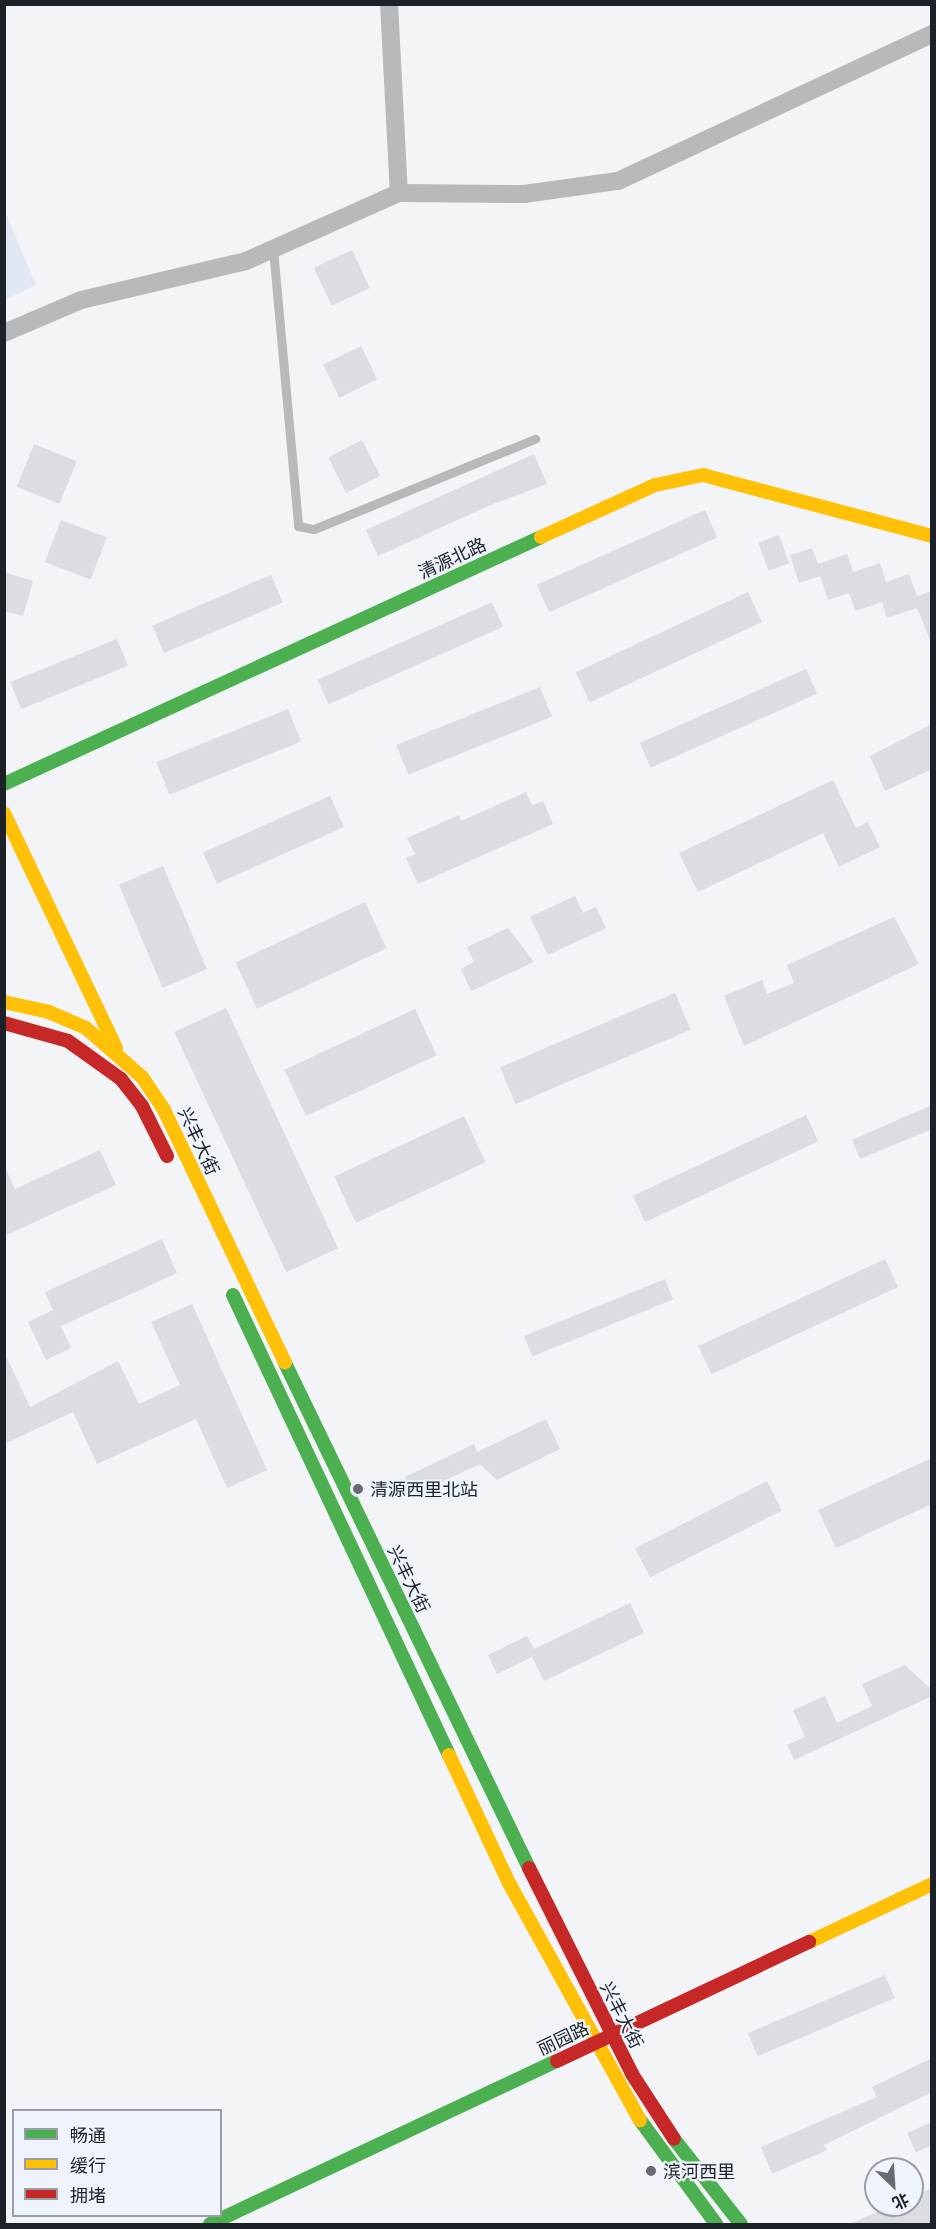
<!DOCTYPE html>
<html>
<head>
<meta charset="utf-8">
<style>
  body { margin:0 }
  #map { position:relative; width:936px; height:2229px; overflow:hidden; background:#f2f4f8; font-family:"Exo 2","Noto Sans SC",sans-serif }
  div>[style] { position:absolute }
  .built>* { inset:0; background:#e2e8f3 }
  .building>* { inset:0; background:#dcdce3; transform-origin:0 0 }
  .lane>* { height:9px; margin:-4.5px; padding:0 4.5px; transform-origin:4.5px; border-radius:4.5px; background:#b7babc }
  .street>* { height:18px; margin:-9px; padding:0 9px; transform-origin:9px; border-radius:9px; background:#b7babc }
  .fast>* { height:14px; margin:-7px; padding:0 7px; transform-origin:7px; border-radius:7px; background:#4caf50 }
  .slow>* { height:14px; margin:-7px; padding:0 7px; transform-origin:7px; border-radius:7px; background:#ffc107 }
  .jam>* { height:14px; margin:-7px; padding:0 7px; transform-origin:7px; border-radius:7px; background:#c62828 }
  .dots>* { width:16px; height:16px; translate:-50% -50%; box-sizing:border-box; border:3px solid #eef3fc; border-radius:50% }
  span { translate:-50% -50%; white-space:nowrap; text-align:center; line-height:1.15; -webkit-text-stroke:4.5px #eef3fc; paint-order:stroke }
  .street-label { font-size:18px; color:#1d2128 }
  .poi-label { font-size:18px; color:#1d2128 }
  .left { translate:0 -50%; text-align:left }
  .frame { position:absolute; inset:0; border:6px solid #1d2128; pointer-events:none }
  .legend { position:absolute; left:12px; top:2109px; width:210px; height:108px; box-sizing:border-box; background:#eef3fc; border:2px solid #9a9fa7; margin:0; padding:8px 10px; list-style:none; font-size:18px; color:#1d2128 }
  .legend li { display:flex; align-items:center; gap:12px; height:30px }
  .legend b { width:30px; border:2px solid #9a9fa7 }
  .north { position:absolute; left:864px; top:2157px; width:60px; height:60px; box-sizing:border-box; background:#eef3fc; border:2px solid #9a9fa7; border-radius:50%; rotate:155deg; font-size:16px; font-weight:700; line-height:24px; text-align:center; color:#1d2128 }
  .north::after { content:''; display:block; margin:auto; width:21px; height:27px; background:#686b71; clip-path:polygon(50% 0,100% 100%,50% 72%,0 100%) }
</style>
</head>
<body>
<div id="map">
  <div class="built">
    <div style="clip-path:polygon(5px 211px,36px 285px,5px 300px,4px 300px)"></div>
  </div>
  <div class="building">
    <div style="left:352px;top:250px;width:42px;height:42px;rotate:65deg"></div>
    <div style="left:361px;top:346px;width:37px;height:42px;rotate:64deg"></div>
    <div style="left:362px;top:440px;width:40px;height:38px;rotate:63deg"></div>
    <div style="left:34px;top:444px;width:46px;height:46px;rotate:22deg"></div>
    <div style="clip-path:polygon(534px 454px,547px 484px,493px 504px,378px 556px,366px 530px)"></div>
    <div style="left:705px;top:510px;width:30px;height:184px;rotate:66deg"></div>
    <div style="left:61px;top:520px;width:49px;height:45px;rotate:21deg"></div>
    <div style="left:779px;top:535px;width:30px;height:22px;rotate:70deg"></div>
    <div style="clip-path:polygon(812px 548px,818px 564px,847px 554px,853px 572px,880px 563px,886px 582px,909px 574px,917px 596px,932px 591px,932px 645px,917px 608px,887px 618px,882px 602px,855px 611px,849px 593px,828px 600px,820px 576px,799px 583px,790px 555px)"></div>
    <div style="clip-path:polygon(4px 572px,33px 581px,23px 616px,4px 611px)"></div>
    <div style="left:271px;top:575px;width:30px;height:129px;rotate:67deg"></div>
    <div style="left:748px;top:592px;width:33px;height:190px;rotate:65deg"></div>
    <div style="left:492px;top:602px;width:27px;height:191px;rotate:66deg"></div>
    <div style="left:117px;top:639px;width:29px;height:115px;rotate:68deg"></div>
    <div style="left:806px;top:669px;width:27px;height:182px;rotate:66deg"></div>
    <div style="left:540px;top:687px;width:32px;height:155px;rotate:68deg"></div>
    <div style="left:288px;top:709px;width:35px;height:142px;rotate:68deg"></div>
    <div style="clip-path:polygon(932px 724px,932px 769px,885px 791px,870px 756px)"></div>
    <div style="clip-path:polygon(833px 780px,856px 828px,868px 822px,880px 847px,839px 867px,823px 833px,698px 892px,679px 853px)"></div>
    <div style="clip-path:polygon(526px 792px,532px 805px,543px 801px,553px 824px,418px 884px,406px 858px,415px 854px,407px 838px,459px 815px,461px 821px)"></div>
    <div style="left:330px;top:796px;width:34px;height:139px;rotate:66deg"></div>
    <div style="left:163px;top:866px;width:112px;height:48px;rotate:67deg"></div>
    <div style="clip-path:polygon(575px 896px,583px 913px,596px 907px,606px 928px,548px 955px,530px 917px)"></div>
    <div style="left:365px;top:902px;width:51px;height:143px;rotate:65deg"></div>
    <div style="clip-path:polygon(894px 917px,919px 964px,744px 1046px,724px 996px,762px 980px,767px 994px,794px 983px,787px 965px)"></div>
    <div style="clip-path:polygon(508px 928px,534px 962px,471px 991px,461px 969px,474px 962px,467px 947px)"></div>
    <div style="left:675px;top:993px;width:40px;height:190px;rotate:67deg"></div>
    <div style="left:226px;top:1008px;width:265px;height:57px;rotate:65deg"></div>
    <div style="left:415px;top:1009px;width:51px;height:144px;rotate:65deg"></div>
    <div style="clip-path:polygon(932px 1105px,932px 1129px,860px 1159px,852px 1140px)"></div>
    <div style="left:806px;top:1115px;width:29px;height:191px;rotate:65deg"></div>
    <div style="left:464px;top:1116px;width:51px;height:143px;rotate:65deg"></div>
    <div style="clip-path:polygon(100px 1150px,116px 1185px,4px 1236px,4px 1165px,15px 1189px)"></div>
    <div style="clip-path:polygon(162px 1239px,177px 1273px,61px 1326px,71px 1348px,46px 1360px,28px 1322px,53px 1310px,45px 1292px)"></div>
    <div style="left:885px;top:1259px;width:31px;height:206px;rotate:65deg"></div>
    <div style="left:665px;top:1279px;width:22px;height:152px;rotate:68deg"></div>
    <div style="clip-path:polygon(192px 1304px,267px 1470px,227px 1488px,196px 1419px,97px 1464px,73px 1412px,4px 1444px,4px 1352px,30px 1407px,118px 1361px,139px 1404px,180px 1385px,151px 1322px)"></div>
    <div style="clip-path:polygon(546px 1419px,560px 1449px,497px 1480px,480px 1464px,414px 1495px,405px 1477px,474px 1444px,477px 1452px)"></div>
    <div style="clip-path:polygon(932px 1458px,932px 1504px,836px 1548px,818px 1510px)"></div>
    <div style="left:767px;top:1481px;width:33px;height:148px;rotate:63deg"></div>
    <div style="clip-path:polygon(630px 1603px,644px 1633px,544px 1681px,532px 1657px,497px 1674px,488px 1655px,527px 1636px,534px 1649px)"></div>
    <div style="clip-path:polygon(905px 1665px,932px 1690px,932px 1696px,794px 1760px,787px 1745px,805px 1737px,793px 1710px,825px 1696px,837px 1723px,872px 1706px,862px 1684px)"></div>
    <div style="left:885px;top:1975px;width:25px;height:149px;rotate:67deg"></div>
    <div style="clip-path:polygon(932px 2058px,932px 2092px,824px 2145px,827px 2150px,772px 2174px,761px 2147px,877px 2097px,872px 2087px)"></div>
    <div style="clip-path:polygon(932px 2122px,932px 2145px,916px 2152px,907px 2133px)"></div>
    <div style="clip-path:polygon(932px 2188px,932px 2222px,926px 2224px,850px 2224px,893px 2205px,912px 2205px,912px 2197px)"></div>
  </div>
  <div class="lane">
    <div style="left:273px;top:249px;width:278px;rotate:84.8deg"></div>
    <div style="left:298px;top:526px;width:16px;rotate:11deg"></div>
    <div style="left:314px;top:529px;width:239px;rotate:-22.2deg"></div>
  </div>
  <div class="street">
    <div style="left:389px;top:4px;width:189px;rotate:87deg"></div>
    <div style="left:4px;top:333px;width:84px;rotate:-23.2deg"></div>
    <div style="left:81px;top:300px;width:170px;rotate:-13.3deg"></div>
    <div style="left:246px;top:261px;width:167px;rotate:-24deg"></div>
    <div style="left:399px;top:193px;width:125px;rotate:0.5deg"></div>
    <div style="left:524px;top:194px;width:95px;rotate:-7.9deg"></div>
    <div style="left:618px;top:181px;width:347px;rotate:-25.1deg"></div>
  </div>
  <div class="fast">
    <div style="left:4px;top:784px;width:591px;rotate:-24.7deg"></div>
    <div style="left:233px;top:1295px;width:508px;rotate:64.85deg"></div>
    <div style="left:285px;top:1363px;width:561px;rotate:64.21deg"></div>
    <div style="left:640px;top:2120px;width:129px;rotate:53.8deg"></div>
    <div style="left:674px;top:2139px;width:108px;rotate:51.8deg"></div>
    <div style="left:210px;top:2224px;width:383px;rotate:-25.2deg"></div>
  </div>
  <div class="slow">
    <div style="left:541px;top:537px;width:125px;rotate:-24.5deg"></div>
    <div style="left:655px;top:485px;width:49px;rotate:-11.8deg"></div>
    <div style="left:703px;top:475px;width:237px;rotate:14.9deg"></div>
    <div style="left:4px;top:813px;width:260px;rotate:64.5deg"></div>
    <div style="left:4px;top:1002px;width:46px;rotate:12.5deg"></div>
    <div style="left:49px;top:1012px;width:40px;rotate:23.4deg"></div>
    <div style="left:86px;top:1028px;width:74px;rotate:41.2deg"></div>
    <div style="left:142px;top:1077px;width:40px;rotate:56deg"></div>
    <div style="left:164px;top:1110px;width:280px;rotate:64.4deg"></div>
    <div style="left:449px;top:1755px;width:141px;rotate:64.9deg"></div>
    <div style="left:509px;top:1883px;width:271px;rotate:61.1deg"></div>
    <div style="left:809px;top:1942px;width:136px;rotate:-25.2deg"></div>
  </div>
  <div class="jam">
    <div style="left:4px;top:1023px;width:66px;rotate:15.7deg"></div>
    <div style="left:68px;top:1041px;width:65px;rotate:35.6deg"></div>
    <div style="left:121px;top:1079px;width:34px;rotate:52deg"></div>
    <div style="left:142px;top:1106px;width:56px;rotate:63.4deg"></div>
    <div style="left:529px;top:1868px;width:230px;rotate:63.4deg"></div>
    <div style="left:632px;top:2074px;width:77px;rotate:57.1deg"></div>
    <div style="left:557px;top:2061px;width:279px;rotate:-25.3deg"></div>
  </div>
  <div class="dots">
    <div style="left:358px;top:1489px;background:#686b71"></div>
    <div style="left:651px;top:2171px;background:#686b71"></div>
  </div>
  <div class="street-label">
    <span style="left:452px;top:558px;rotate:-25deg">清源北路</span>
    <span style="left:199px;top:1141px;rotate:65deg">兴丰大街</span>
    <span style="left:409px;top:1579px;rotate:64deg">兴丰大街</span>
    <span style="left:622px;top:2015px;rotate:63deg">兴丰大街</span>
    <span style="left:563px;top:2038px;rotate:-25deg">丽园路</span>
  </div>
  <div class="poi-label">
    <span class="left" style="left:370px;top:1489px">清源西里北站</span>
    <span class="left" style="left:663px;top:2171px">滨河西里</span>
  </div>
  <div class="frame"></div>
  <ul class="legend">
  <li><b style="height:8px;background:#4caf50"></b>畅通</li>
  <li><b style="height:8px;background:#ffc107"></b>缓行</li>
  <li><b style="height:8px;background:#c62828"></b>拥堵</li>
  </ul>
  <div class="north">北</div>
</div>
</body>
</html>
